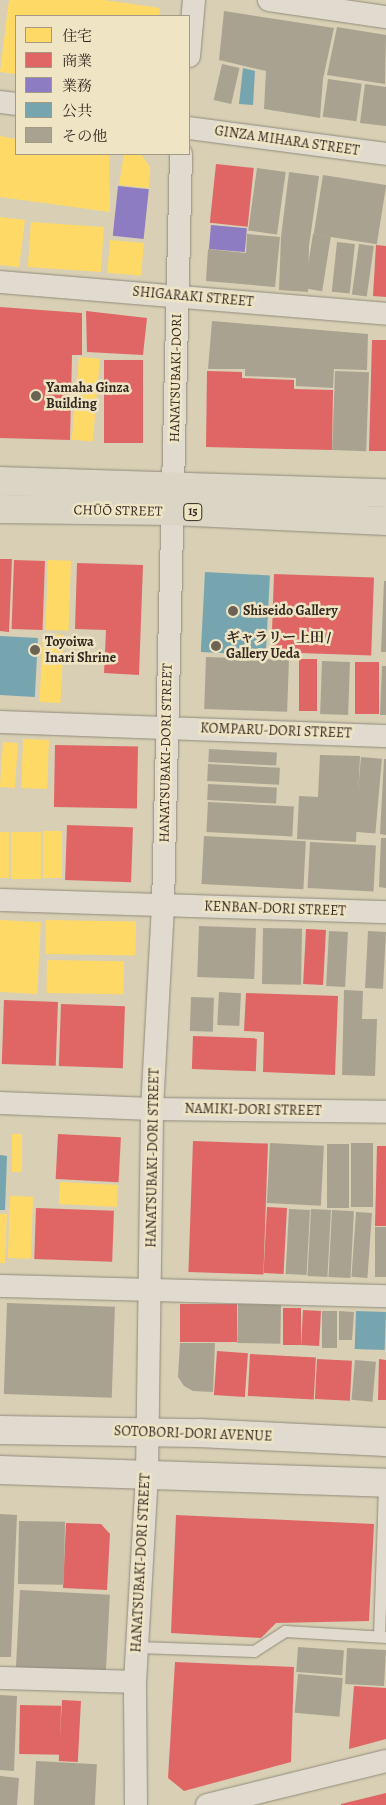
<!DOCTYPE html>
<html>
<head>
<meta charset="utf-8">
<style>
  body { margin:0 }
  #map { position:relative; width:386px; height:1805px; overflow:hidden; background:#d8cfb4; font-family:Alegreya,"Noto Serif JP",serif }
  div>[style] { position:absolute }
  .homes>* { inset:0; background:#ffd966; transform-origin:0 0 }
  .shops>* { inset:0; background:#e06666; transform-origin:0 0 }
  .offices>* { inset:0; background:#8e7cc3; transform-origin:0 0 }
  .public>* { inset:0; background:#76a5af; transform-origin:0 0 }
  .building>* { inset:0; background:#a9a291; transform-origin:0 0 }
  .roads { filter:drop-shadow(0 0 1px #918a7b) drop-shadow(0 0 1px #918a7b) }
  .service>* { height:11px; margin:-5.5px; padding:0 5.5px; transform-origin:5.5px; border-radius:5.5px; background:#e0dbce }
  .minor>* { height:22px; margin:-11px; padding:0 11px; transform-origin:11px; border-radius:11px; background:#e0dbce }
  .secondary>* { height:28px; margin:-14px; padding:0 14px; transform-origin:14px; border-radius:14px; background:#e0dbce }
  .trunk>* { height:28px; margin:-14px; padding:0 14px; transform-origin:14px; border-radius:14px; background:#dbd5c6 }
  .dots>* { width:14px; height:14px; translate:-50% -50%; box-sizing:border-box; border:2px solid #efe4c4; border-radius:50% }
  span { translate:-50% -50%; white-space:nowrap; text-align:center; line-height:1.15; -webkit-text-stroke:5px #efe4c4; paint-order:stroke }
  .shield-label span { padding:1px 4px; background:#efe4c4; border:1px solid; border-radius:4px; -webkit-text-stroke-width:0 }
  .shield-label { font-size:12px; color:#342921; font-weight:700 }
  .street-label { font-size:14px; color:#342921 }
  .poi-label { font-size:14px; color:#342921; font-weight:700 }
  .left { translate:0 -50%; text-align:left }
  .legend { position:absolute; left:15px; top:15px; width:175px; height:140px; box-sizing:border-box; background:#efe4c4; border:1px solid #a49983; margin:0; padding:6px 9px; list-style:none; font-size:15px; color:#342921 }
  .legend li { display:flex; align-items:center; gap:10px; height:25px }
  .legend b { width:25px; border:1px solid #a49983 }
</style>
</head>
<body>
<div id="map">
  <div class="homes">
    <div style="clip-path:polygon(9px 0,104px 0,160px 8px,159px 16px,16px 16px,16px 74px,0 72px)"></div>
    <div style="clip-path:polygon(0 136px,16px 139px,16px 154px,109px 154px,110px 212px,0 197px)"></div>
    <div style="clip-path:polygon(124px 154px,141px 154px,150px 167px,149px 188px,119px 185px)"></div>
    <div style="clip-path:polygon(0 217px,25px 220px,19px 267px,0 265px)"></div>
    <div style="left:31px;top:222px;width:73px;height:45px;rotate:4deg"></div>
    <div style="left:110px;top:240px;width:34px;height:33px;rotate:5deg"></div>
    <div style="left:79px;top:357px;width:21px;height:83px;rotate:5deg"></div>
    <div style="left:48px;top:560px;width:23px;height:70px;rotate:2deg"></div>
    <div style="left:43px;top:634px;width:21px;height:68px;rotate:3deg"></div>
    <div style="left:23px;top:739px;width:26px;height:49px;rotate:2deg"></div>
    <div style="left:3px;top:742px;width:15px;height:45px;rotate:4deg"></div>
    <div style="left:43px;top:831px;width:19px;height:47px"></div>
    <div style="left:0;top:832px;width:9px;height:46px"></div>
    <div style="left:11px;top:832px;width:30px;height:47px"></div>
    <div style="left:0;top:920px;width:41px;height:72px;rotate:3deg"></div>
    <div style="left:46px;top:920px;width:90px;height:34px;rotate:1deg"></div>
    <div style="left:47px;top:960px;width:77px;height:33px;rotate:1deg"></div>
    <div style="left:12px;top:1134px;width:10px;height:38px"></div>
    <div style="left:60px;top:1182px;width:58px;height:22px;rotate:3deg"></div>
    <div style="left:10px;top:1196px;width:23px;height:62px;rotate:2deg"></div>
    <div style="clip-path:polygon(0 1214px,7px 1214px,5px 1263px,0 1263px)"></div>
  </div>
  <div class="shops">
    <div style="left:216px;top:164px;width:38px;height:59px;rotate:6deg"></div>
    <div style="clip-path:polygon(376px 245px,386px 246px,386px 297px,373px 296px)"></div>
    <div style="clip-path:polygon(0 307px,82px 313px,82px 355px,72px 355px,70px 440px,0 438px)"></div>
    <div style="clip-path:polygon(86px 311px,147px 318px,143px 355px,87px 352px)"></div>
    <div style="clip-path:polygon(372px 340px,386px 340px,386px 451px,369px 451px)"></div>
    <div style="left:104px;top:360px;width:39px;height:83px"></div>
    <div style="clip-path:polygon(207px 371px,242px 372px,242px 378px,294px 380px,294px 389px,333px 390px,332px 450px,206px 447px)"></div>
    <div style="clip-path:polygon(0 559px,12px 559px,9px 632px,0 631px)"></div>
    <div style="left:14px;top:560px;width:31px;height:69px;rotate:2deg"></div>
    <div style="clip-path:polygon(77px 563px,143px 565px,139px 675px,104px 673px,106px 630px,75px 629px)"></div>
    <div style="left:274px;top:574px;width:100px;height:78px;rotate:2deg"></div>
    <div style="left:299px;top:659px;width:18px;height:52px"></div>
    <div style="left:355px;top:662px;width:24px;height:52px"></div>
    <div style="left:55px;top:745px;width:83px;height:62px;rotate:1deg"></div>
    <div style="left:67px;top:825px;width:66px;height:55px;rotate:2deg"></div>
    <div style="left:306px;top:929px;width:20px;height:55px;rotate:3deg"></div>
    <div style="clip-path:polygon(246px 993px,338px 996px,335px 1075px,263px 1072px,264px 1032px,244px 1031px)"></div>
    <div style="left:4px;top:1000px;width:54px;height:64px;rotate:2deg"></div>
    <div style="left:61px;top:1004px;width:64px;height:62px;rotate:2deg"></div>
    <div style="left:193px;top:1036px;width:64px;height:33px;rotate:2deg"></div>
    <div style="left:58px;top:1134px;width:63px;height:45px;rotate:3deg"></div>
    <div style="left:193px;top:1141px;width:75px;height:131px;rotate:2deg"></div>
    <div style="clip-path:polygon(377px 1146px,386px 1146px,386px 1226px,375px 1226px)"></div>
    <div style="left:267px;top:1207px;width:20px;height:66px;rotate:3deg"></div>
    <div style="left:36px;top:1208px;width:78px;height:51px;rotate:2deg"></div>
    <div style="left:180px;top:1304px;width:57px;height:38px"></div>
    <div style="left:283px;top:1308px;width:18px;height:37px"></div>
    <div style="left:303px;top:1310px;width:18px;height:35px;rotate:3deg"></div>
    <div style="left:217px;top:1351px;width:31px;height:44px;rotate:4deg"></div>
    <div style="left:250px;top:1354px;width:66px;height:42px;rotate:3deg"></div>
    <div style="left:317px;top:1359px;width:35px;height:40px;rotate:3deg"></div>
    <div style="clip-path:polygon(379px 1359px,386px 1360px,386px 1400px,378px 1400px)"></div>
    <div style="clip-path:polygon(176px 1515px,374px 1524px,369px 1621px,276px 1623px,261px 1638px,171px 1633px)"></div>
    <div style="clip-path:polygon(66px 1523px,101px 1524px,110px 1534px,107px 1590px,63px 1588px)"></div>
    <div style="clip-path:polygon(175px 1662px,294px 1667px,291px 1762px,184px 1791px,168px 1778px)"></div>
    <div style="clip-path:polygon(354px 1686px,386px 1688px,386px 1739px,349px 1749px)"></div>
    <div style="left:62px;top:1700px;width:19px;height:61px;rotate:3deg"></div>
    <div style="left:20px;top:1705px;width:41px;height:49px;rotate:1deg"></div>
    <div style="clip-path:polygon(386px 1793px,386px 1805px,341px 1805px,341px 1804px)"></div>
  </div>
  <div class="offices">
    <div style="left:118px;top:186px;width:31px;height:50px;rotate:6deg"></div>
    <div style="left:211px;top:225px;width:36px;height:24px;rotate:5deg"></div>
  </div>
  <div class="public">
    <div style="clip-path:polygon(243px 68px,255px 71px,253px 105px,239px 104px)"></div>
    <div style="left:205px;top:572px;width:65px;height:80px;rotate:3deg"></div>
    <div style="left:0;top:636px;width:38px;height:59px;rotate:3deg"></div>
    <div style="clip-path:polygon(0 1155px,7px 1156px,5px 1210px,0 1210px)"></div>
    <div style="left:356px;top:1311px;width:30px;height:38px;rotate:2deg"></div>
  </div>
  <div class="building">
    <div style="clip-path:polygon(224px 11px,334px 28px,323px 79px,320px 118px,264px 109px,266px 71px,219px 60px)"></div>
    <div style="clip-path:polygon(337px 27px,386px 35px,385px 84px,327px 75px)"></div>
    <div style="left:222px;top:64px;width:18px;height:37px;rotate:13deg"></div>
    <div style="left:328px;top:79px;width:34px;height:38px;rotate:8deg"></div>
    <div style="clip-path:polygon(365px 84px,386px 87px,386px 126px,360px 123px)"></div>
    <div style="left:257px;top:168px;width:29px;height:63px;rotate:8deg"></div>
    <div style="clip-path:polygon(289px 172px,319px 176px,309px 246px,308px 292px,279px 290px,281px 237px)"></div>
    <div style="left:323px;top:175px;width:64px;height:60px;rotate:9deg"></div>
    <div style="clip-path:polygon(247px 234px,280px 237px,275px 287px,206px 281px,208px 249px,246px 253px)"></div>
    <div style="left:313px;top:234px;width:18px;height:55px;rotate:9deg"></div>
    <div style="left:337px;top:242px;width:18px;height:50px;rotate:6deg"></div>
    <div style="left:359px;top:244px;width:15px;height:51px;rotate:8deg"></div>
    <div style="clip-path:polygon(212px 321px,368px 334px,367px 370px,334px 369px,333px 388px,296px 386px,296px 378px,245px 376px,245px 369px,208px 369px)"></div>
    <div style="left:335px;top:371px;width:34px;height:79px;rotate:2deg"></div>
    <div style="clip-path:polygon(384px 581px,386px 581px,386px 652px,381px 652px)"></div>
    <div style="left:206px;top:657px;width:83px;height:52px;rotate:2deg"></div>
    <div style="left:322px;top:661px;width:28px;height:53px;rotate:2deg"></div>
    <div style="clip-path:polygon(382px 666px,386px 666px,386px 715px,380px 715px)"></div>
    <div style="left:209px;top:749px;width:68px;height:13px;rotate:3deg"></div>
    <div style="clip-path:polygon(320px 755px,360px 756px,356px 842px,297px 839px,299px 796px,318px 797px)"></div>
    <div style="left:361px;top:757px;width:21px;height:75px;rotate:5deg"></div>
    <div style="clip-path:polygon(384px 759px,386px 759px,386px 835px,380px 834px)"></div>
    <div style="left:208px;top:764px;width:72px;height:17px;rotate:3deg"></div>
    <div style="left:208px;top:784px;width:69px;height:16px;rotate:3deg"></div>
    <div style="left:208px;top:802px;width:86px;height:30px;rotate:3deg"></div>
    <div style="left:204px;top:836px;width:102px;height:48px;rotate:3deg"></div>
    <div style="clip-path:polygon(381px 838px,386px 838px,386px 888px,379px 887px)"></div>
    <div style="left:310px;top:842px;width:66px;height:46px;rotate:3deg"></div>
    <div style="left:199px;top:926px;width:57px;height:51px;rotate:2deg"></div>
    <div style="left:263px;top:928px;width:39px;height:56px;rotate:1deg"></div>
    <div style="left:329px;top:931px;width:19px;height:55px;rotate:3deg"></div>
    <div style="left:368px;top:931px;width:18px;height:57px;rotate:3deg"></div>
    <div style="clip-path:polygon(344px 990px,363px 991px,362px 1019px,377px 1019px,375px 1076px,342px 1075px)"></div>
    <div style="left:219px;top:992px;width:22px;height:33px;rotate:3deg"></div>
    <div style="left:191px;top:997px;width:23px;height:34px;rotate:2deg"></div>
    <div style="left:270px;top:1143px;width:54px;height:60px;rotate:3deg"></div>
    <div style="left:351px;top:1143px;width:22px;height:64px"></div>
    <div style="left:327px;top:1144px;width:22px;height:64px"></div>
    <div style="left:289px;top:1209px;width:21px;height:65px;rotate:3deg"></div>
    <div style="left:311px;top:1209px;width:20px;height:67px;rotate:3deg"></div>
    <div style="left:332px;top:1210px;width:22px;height:67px;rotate:3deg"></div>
    <div style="left:356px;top:1212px;width:16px;height:65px;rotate:4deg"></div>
    <div style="left:375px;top:1227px;width:11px;height:50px"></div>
    <div style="left:7px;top:1303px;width:108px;height:91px;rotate:2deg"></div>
    <div style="left:238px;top:1304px;width:43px;height:39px;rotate:1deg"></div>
    <div style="left:322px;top:1311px;width:15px;height:37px"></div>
    <div style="clip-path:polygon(339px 1311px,354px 1312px,352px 1340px,339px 1340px)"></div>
    <div style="clip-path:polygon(180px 1343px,215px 1343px,213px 1392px,193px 1391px,184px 1386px,178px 1377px)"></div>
    <div style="left:355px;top:1360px;width:21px;height:40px;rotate:5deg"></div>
    <div style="clip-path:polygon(0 1514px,17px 1515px,11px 1657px,0 1657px)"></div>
    <div style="left:19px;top:1521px;width:46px;height:63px;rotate:1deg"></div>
    <div style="left:20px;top:1590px;width:90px;height:77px;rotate:3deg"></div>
    <div style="left:298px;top:1647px;width:46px;height:25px;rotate:4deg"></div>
    <div style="left:347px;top:1648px;width:39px;height:36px;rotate:3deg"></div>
    <div style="left:298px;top:1674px;width:45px;height:39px;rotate:5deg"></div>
    <div style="clip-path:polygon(0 1695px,17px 1696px,14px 1771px,0 1770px)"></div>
    <div style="left:36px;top:1761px;width:61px;height:44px;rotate:3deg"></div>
    <div style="clip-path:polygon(0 1776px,19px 1778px,17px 1805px,0 1805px)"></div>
  </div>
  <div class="roads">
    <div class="service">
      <div style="left:379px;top:1636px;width:153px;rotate:-88.1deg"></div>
      <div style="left:137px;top:1647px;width:117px;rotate:2deg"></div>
      <div style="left:254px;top:1651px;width:37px;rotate:-33deg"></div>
      <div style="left:285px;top:1631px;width:101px;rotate:3.4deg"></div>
    </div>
    <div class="minor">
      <div style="left:269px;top:0;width:118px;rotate:8.3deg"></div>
      <div style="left:189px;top:56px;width:56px;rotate:-84.9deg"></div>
      <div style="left:0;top:102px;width:16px;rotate:7deg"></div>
      <div style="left:189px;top:128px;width:199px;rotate:7.5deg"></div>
      <div style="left:0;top:282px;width:387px;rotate:4.7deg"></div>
      <div style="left:0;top:722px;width:386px;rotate:2.1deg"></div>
      <div style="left:0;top:900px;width:386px;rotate:1.8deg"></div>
      <div style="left:0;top:1103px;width:152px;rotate:2.3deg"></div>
      <div style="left:152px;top:1109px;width:234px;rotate:0.7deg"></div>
      <div style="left:0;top:1286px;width:386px;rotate:1.5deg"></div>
      <div style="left:0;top:1678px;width:135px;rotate:1.7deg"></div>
      <div style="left:136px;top:1805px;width:123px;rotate:-90.5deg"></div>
      <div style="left:135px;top:1682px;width:208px;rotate:-86.7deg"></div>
      <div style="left:147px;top:1474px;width:365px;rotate:-89.2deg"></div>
      <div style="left:152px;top:1109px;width:203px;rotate:-86.9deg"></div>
      <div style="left:163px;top:906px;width:752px;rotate:-88.63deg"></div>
      <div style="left:207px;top:1805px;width:184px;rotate:-13.8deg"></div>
    </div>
    <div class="secondary">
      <div style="left:0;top:1430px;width:199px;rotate:0.9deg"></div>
      <div style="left:199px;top:1433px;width:187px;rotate:2.8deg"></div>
      <div style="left:0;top:1470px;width:386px;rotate:1.9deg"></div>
    </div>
    <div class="trunk">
      <div style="left:0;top:481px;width:386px;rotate:1.8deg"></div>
      <div style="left:0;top:509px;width:172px;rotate:0.7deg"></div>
      <div style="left:172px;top:511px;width:214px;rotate:2.7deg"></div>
    </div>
  </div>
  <div class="dots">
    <div style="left:36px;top:396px;background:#6d6354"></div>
    <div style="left:233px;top:611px;background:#6d6354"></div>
    <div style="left:216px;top:646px;background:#6d6354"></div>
    <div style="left:35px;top:650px;background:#6d6354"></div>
  </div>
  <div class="shield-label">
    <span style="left:193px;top:512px">15</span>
  </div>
  <div class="street-label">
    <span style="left:287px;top:141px;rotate:8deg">GINZA MIHARA STREET</span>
    <span style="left:193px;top:297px;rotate:5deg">SHIGARAKI STREET</span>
    <span style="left:176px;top:378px;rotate:-89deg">HANATSUBAKI-DORI</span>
    <span style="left:118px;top:511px;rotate:1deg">CHŪŌ STREET</span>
    <span style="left:276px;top:731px;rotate:2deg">KOMPARU-DORI STREET</span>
    <span style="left:166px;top:753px;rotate:-89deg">HANATSUBAKI-DORI STREET</span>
    <span style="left:275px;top:909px;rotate:2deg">KENBAN-DORI STREET</span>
    <span style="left:253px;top:1110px;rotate:1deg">NAMIKI-DORI STREET</span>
    <span style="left:153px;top:1158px;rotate:-89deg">HANATSUBAKI-DORI STREET</span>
    <span style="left:193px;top:1434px;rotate:2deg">SOTOBORI-DORI AVENUE</span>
    <span style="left:141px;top:1563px;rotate:-87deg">HANATSUBAKI-DORI STREET</span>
  </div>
  <div class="poi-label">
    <span class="left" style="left:46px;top:396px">Yamaha Ginza<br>Building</span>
    <span class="left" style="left:243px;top:611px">Shiseido Gallery</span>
    <span class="left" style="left:226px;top:646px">ギャラリー上田 /<br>Gallery Ueda</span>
    <span class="left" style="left:45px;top:650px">Toyoiwa<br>Inari Shrine</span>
  </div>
  <ul class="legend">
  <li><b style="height:14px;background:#ffd966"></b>住宅</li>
  <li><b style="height:14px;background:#e06666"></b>商業</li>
  <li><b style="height:14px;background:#8e7cc3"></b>業務</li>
  <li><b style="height:14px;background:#76a5af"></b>公共</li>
  <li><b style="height:14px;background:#a9a291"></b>その他</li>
  </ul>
</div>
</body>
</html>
